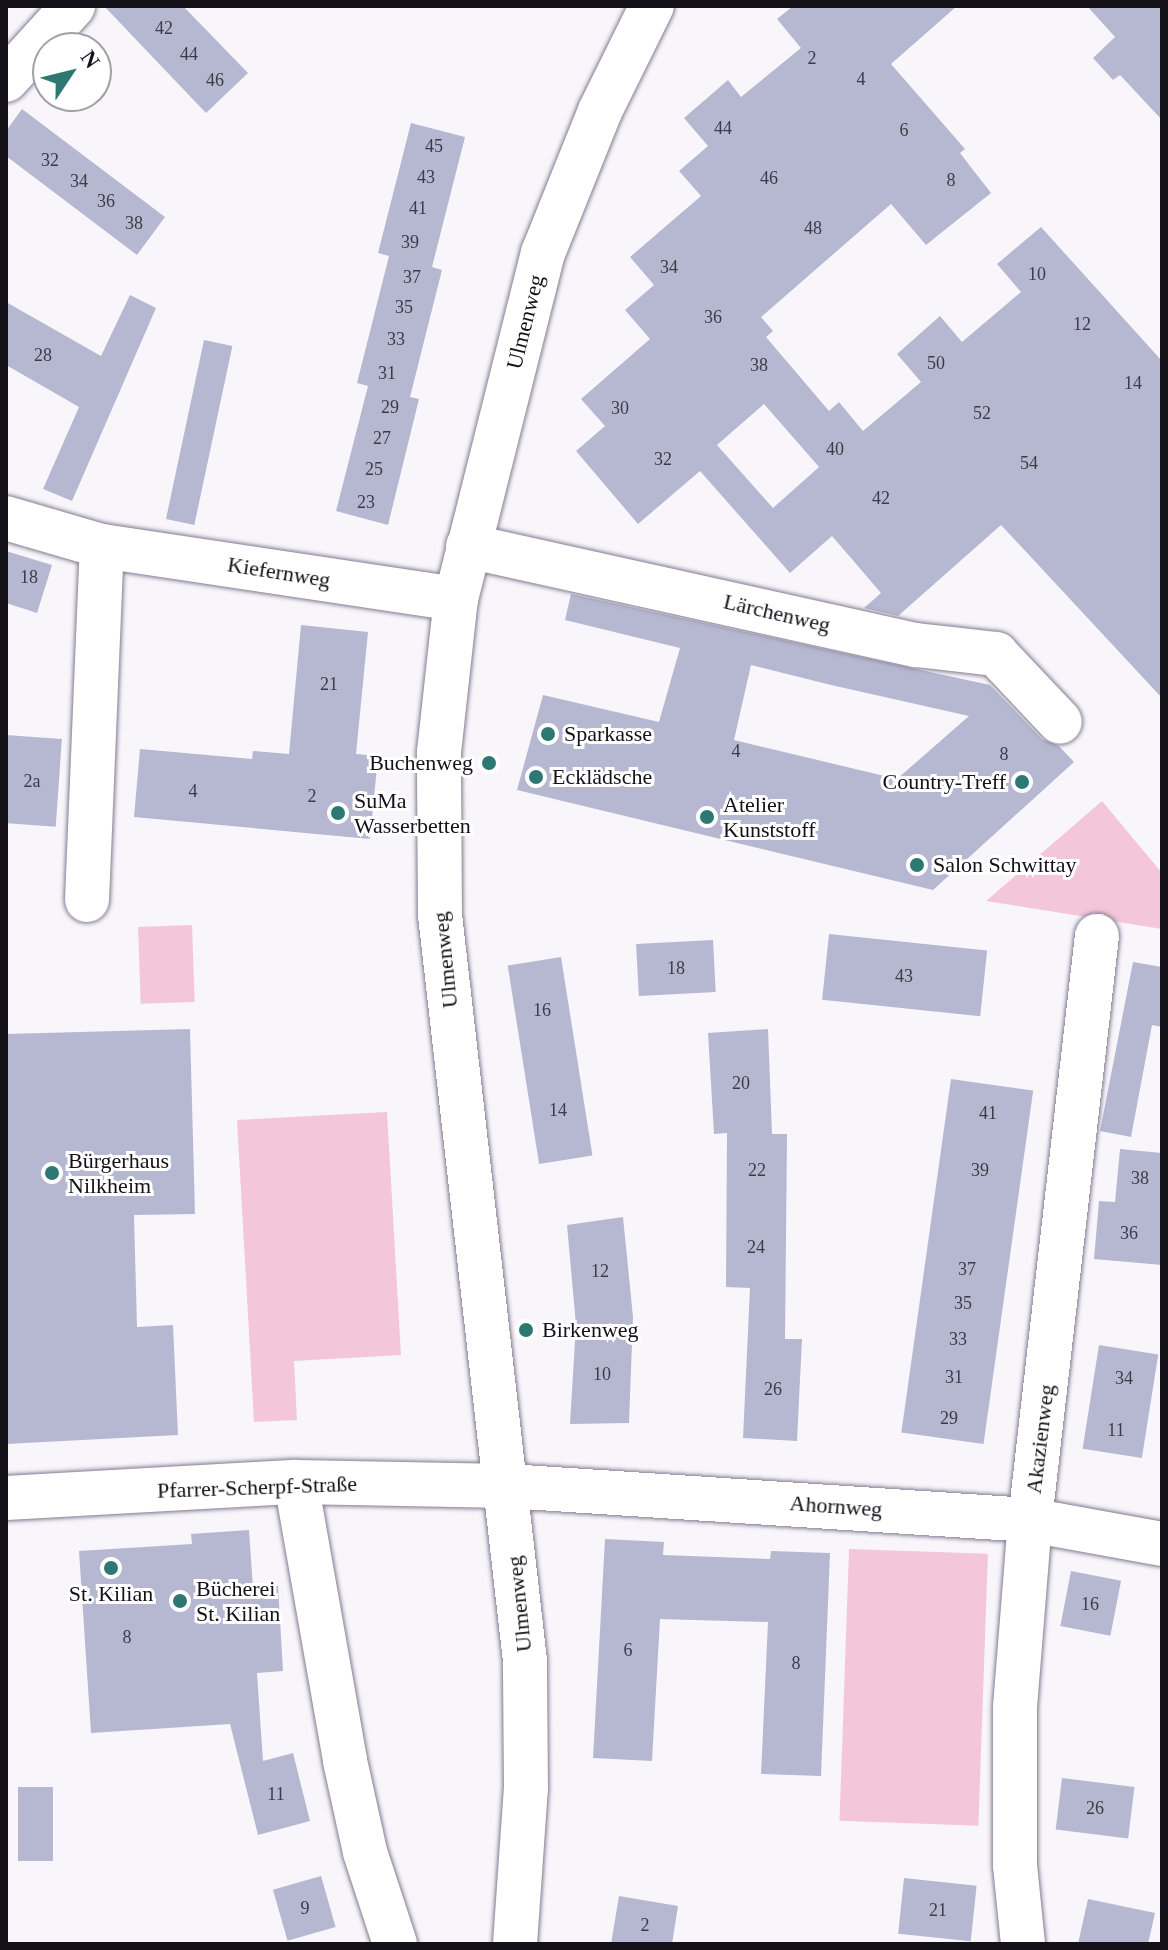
<!DOCTYPE html>
<html>
<head>
<meta charset="utf-8">
<style>
  body { margin:0 }
  #map { position:relative; width:1168px; height:1950px; overflow:hidden; background:#f8f6fb; font-family:Georgia,serif }
  div>[style] { position:absolute }
  .green>* { inset:0; background:#f4c6da; transform-origin:0 0 }
  .building>* { inset:0; background:#b6b8d1; transform-origin:0 0 }
  .roads { filter:drop-shadow(0 0 2px #857b91) drop-shadow(0 0 2px #857b91) }
  .minor>* { height:44px; margin:-22px; padding:0 22px; transform-origin:22px; border-radius:22px; background:#fff }
  .dots>* { width:22px; height:22px; translate:-50% -50%; box-sizing:border-box; border:4px solid #fff; border-radius:50% }
  span { translate:-50% -50%; white-space:nowrap; text-align:center; line-height:1.15; -webkit-text-stroke:6px #fff; paint-order:stroke }
  .number-label { font-size:18px; color:#3c3b47 }
  .number-label span { -webkit-text-stroke-width:0 }
  .street-label { font-size:22px; color:#141119 }
  .poi-label { font-size:22px; color:#141119 }
  .left { translate:0 -50%; text-align:left }
  .right { translate:-100% -50%; text-align:right }
  .frame { position:absolute; inset:0; border:8px solid #141119; pointer-events:none }
  .north { position:absolute; left:32px; top:32px; width:80px; height:80px; box-sizing:border-box; background:#fff; border:2px solid #a1a0a3; border-radius:50%; rotate:55deg; font-size:22px; font-weight:700; line-height:32px; text-align:center; color:#141119 }
  .north::after { content:''; display:block; margin:auto; width:28px; height:36px; background:#2e7874; clip-path:polygon(50% 0,100% 100%,50% 72%,0 100%) }
</style>
</head>
<body>
<div id="map">
  <div class="green">
    <div style="clip-path:polygon(1102px 801px,1162px 873px,1162px 929px,986px 901px)"></div>
    <div style="left:192px;top:925px;width:77px;height:54px;rotate:88deg"></div>
    <div style="clip-path:polygon(387px 1112px,401px 1355px,294px 1361px,297px 1420px,254px 1422px,237px 1120px)"></div>
    <div style="left:849px;top:1549px;width:139px;height:272px;rotate:2deg"></div>
  </div>
  <div class="building">
    <div style="clip-path:polygon(104px 6px,183px 6px,248px 73px,206px 113px)"></div>
    <div style="clip-path:polygon(evenodd,793px 6px,957px 6px,891px 64px,965px 149px,960px 153px,991px 193px,926px 245px,891px 204px,761px 317px,773px 331px,766px 337px,829px 411px,839px 402px,863px 431px,921px 382px,897px 354px,940px 316px,962px 342px,1021px 292px,997px 264px,1041px 227px,1162px 361px,1162px 698px,1001px 525px,898px 616px,864px 608px,881px 593px,832px 536px,790px 573px,700px 471px,638px 524px,576px 451px,605px 426px,581px 399px,650px 339px,625px 310px,654px 285px,630px 257px,701px 196px,679px 171px,708px 146px,684px 118px,728px 80px,741px 97px,801px 48px,777px 19px,793px 6px,764px 404px,819px 467px,773px 508px,717px 445px,764px 404px)"></div>
    <div style="clip-path:polygon(1087px 6px,1162px 6px,1162px 120px,1120px 75px,1113px 80px,1093px 58px,1115px 37px)"></div>
    <div style="clip-path:polygon(22px 109px,165px 217px,137px 255px,6px 156px,6px 131px)"></div>
    <div style="clip-path:polygon(411px 123px,465px 137px,432px 267px,442px 270px,410px 397px,419px 399px,388px 525px,336px 511px,368px 386px,357px 383px,389px 256px,378px 253px)"></div>
    <div style="clip-path:polygon(130px 295px,156px 308px,72px 501px,43px 489px,79px 407px,6px 365px,6px 302px,101px 356px)"></div>
    <div style="left:204px;top:340px;width:29px;height:183px;rotate:12deg"></div>
    <div style="clip-path:polygon(6px 551px,52px 565px,37px 613px,6px 603px)"></div>
    <div style="clip-path:polygon(evenodd,571px 594px,990px 685px,1042px 739px,1059px 746px,1074px 762px,933px 890px,517px 790px,543px 695px,659px 722px,680px 648px,565px 620px,571px 594px,751px 665px,831px 685px,969px 716px,897px 779px,734px 740px,751px 665px)"></div>
    <div style="clip-path:polygon(301px 625px,368px 632px,356px 754px,378px 756px,370px 839px,134px 817px,140px 749px,252px 759px,253px 751px,289px 754px)"></div>
    <div style="left:6px;top:735px;width:56px;height:88px;rotate:4deg"></div>
    <div style="left:829px;top:934px;width:159px;height:66px;rotate:6deg"></div>
    <div style="left:713px;top:940px;width:52px;height:77px;rotate:87deg"></div>
    <div style="left:561px;top:957px;width:201px;height:54px;rotate:81deg"></div>
    <div style="clip-path:polygon(1133px 962px,1162px 967px,1162px 1027px,1152px 1025px,1131px 1137px,1100px 1131px)"></div>
    <div style="clip-path:polygon(190px 1029px,195px 1214px,134px 1215px,137px 1327px,173px 1325px,178px 1435px,6px 1444px,6px 1034px)"></div>
    <div style="clip-path:polygon(768px 1029px,772px 1134px,787px 1134px,785px 1339px,802px 1339px,797px 1441px,743px 1438px,750px 1288px,726px 1287px,727px 1133px,714px 1134px,708px 1033px)"></div>
    <div style="left:951px;top:1079px;width:83px;height:357px;rotate:8deg"></div>
    <div style="clip-path:polygon(1120px 1149px,1162px 1153px,1162px 1265px,1094px 1259px,1099px 1201px,1115px 1202px)"></div>
    <div style="clip-path:polygon(623px 1217px,633px 1317px,629px 1423px,570px 1424px,576px 1325px,567px 1225px)"></div>
    <div style="left:1099px;top:1345px;width:60px;height:105px;rotate:9deg"></div>
    <div style="clip-path:polygon(249px 1530px,253px 1588px,278px 1586px,283px 1671px,257px 1673px,263px 1761px,293px 1753px,310px 1821px,258px 1835px,230px 1724px,91px 1733px,79px 1551px,192px 1544px,191px 1534px)"></div>
    <div style="clip-path:polygon(605px 1539px,664px 1542px,663px 1555px,770px 1559px,771px 1551px,830px 1553px,821px 1776px,761px 1774px,768px 1622px,660px 1619px,652px 1761px,593px 1758px)"></div>
    <div style="left:1071px;top:1571px;width:51px;height:56px;rotate:11deg"></div>
    <div style="left:1062px;top:1778px;width:73px;height:52px;rotate:7deg"></div>
    <div style="left:18px;top:1787px;width:35px;height:74px"></div>
    <div style="left:321px;top:1876px;width:53px;height:50px;rotate:74deg"></div>
    <div style="left:904px;top:1878px;width:73px;height:56px;rotate:6deg"></div>
    <div style="clip-path:polygon(619px 1896px,678px 1906px,672px 1944px,611px 1944px)"></div>
    <div style="clip-path:polygon(1088px 1899px,1155px 1913px,1148px 1944px,1078px 1944px)"></div>
  </div>
  <div class="roads">
    <div class="minor">
      <div style="left:6px;top:80px;width:100px;rotate:-47.8deg"></div>
      <div style="left:6px;top:518px;width:100px;rotate:16.3deg"></div>
      <div style="left:102px;top:546px;width:358px;rotate:8.5deg"></div>
      <div style="left:468px;top:546px;width:459px;rotate:12.5deg"></div>
      <div style="left:916px;top:645px;width:81px;rotate:6.4deg"></div>
      <div style="left:996px;top:654px;width:93px;rotate:46.7deg"></div>
      <div style="left:87px;top:900px;width:354px;rotate:-87.6deg"></div>
      <div style="left:296px;top:1482px;width:283px;rotate:80deg"></div>
      <div style="left:345px;top:1761px;width:93px;rotate:77.6deg"></div>
      <div style="left:365px;top:1852px;width:97px;rotate:71.9deg"></div>
      <div style="left:6px;top:1498px;width:290px;rotate:-3.2deg"></div>
      <div style="left:296px;top:1482px;width:212px;rotate:1.1deg"></div>
      <div style="left:508px;top:1486px;width:523px;rotate:3.73deg"></div>
      <div style="left:1030px;top:1520px;width:134px;rotate:10.3deg"></div>
      <div style="left:515px;top:1944px;width:156px;rotate:-86deg"></div>
      <div style="left:526px;top:1788px;width:127px;rotate:-90.5deg"></div>
      <div style="left:525px;top:1661px;width:751px;rotate:-96.5deg"></div>
      <div style="left:440px;top:915px;width:163px;rotate:-90.4deg"></div>
      <div style="left:439px;top:752px;width:154px;rotate:-83.7deg"></div>
      <div style="left:456px;top:599px;width:357px;rotate:-75.9deg"></div>
      <div style="left:543px;top:253px;width:153px;rotate:-68.1deg"></div>
      <div style="left:600px;top:111px;width:117px;rotate:-63.7deg"></div>
      <div style="left:1023px;top:1944px;width:79px;rotate:-95.8deg"></div>
      <div style="left:1015px;top:1865px;width:158px;rotate:-90deg"></div>
      <div style="left:1015px;top:1707px;width:188px;rotate:-85.4deg"></div>
      <div style="left:1030px;top:1520px;width:588px;rotate:-83.46deg"></div>
    </div>
  </div>
  <div class="dots">
    <div style="left:548px;top:734px;background:#2e7874"></div>
    <div style="left:489px;top:763px;background:#2e7874"></div>
    <div style="left:536px;top:777px;background:#2e7874"></div>
    <div style="left:1022px;top:782px;background:#2e7874"></div>
    <div style="left:338px;top:813px;background:#2e7874"></div>
    <div style="left:707px;top:817px;background:#2e7874"></div>
    <div style="left:917px;top:865px;background:#2e7874"></div>
    <div style="left:52px;top:1173px;background:#2e7874"></div>
    <div style="left:526px;top:1330px;background:#2e7874"></div>
    <div style="left:111px;top:1568px;background:#2e7874"></div>
    <div style="left:180px;top:1601px;background:#2e7874"></div>
  </div>
  <div class="number-label">
    <span style="left:164px;top:28px">42</span>
    <span style="left:189px;top:54px">44</span>
    <span style="left:812px;top:58px">2</span>
    <span style="left:861px;top:79px">4</span>
    <span style="left:215px;top:80px">46</span>
    <span style="left:723px;top:128px">44</span>
    <span style="left:904px;top:130px">6</span>
    <span style="left:434px;top:146px">45</span>
    <span style="left:50px;top:160px">32</span>
    <span style="left:426px;top:177px">43</span>
    <span style="left:769px;top:178px">46</span>
    <span style="left:951px;top:180px">8</span>
    <span style="left:79px;top:181px">34</span>
    <span style="left:106px;top:201px">36</span>
    <span style="left:418px;top:208px">41</span>
    <span style="left:134px;top:223px">38</span>
    <span style="left:813px;top:228px">48</span>
    <span style="left:410px;top:242px">39</span>
    <span style="left:669px;top:267px">34</span>
    <span style="left:1037px;top:274px">10</span>
    <span style="left:412px;top:277px">37</span>
    <span style="left:404px;top:307px">35</span>
    <span style="left:713px;top:317px">36</span>
    <span style="left:1082px;top:324px">12</span>
    <span style="left:396px;top:339px">33</span>
    <span style="left:43px;top:355px">28</span>
    <span style="left:936px;top:363px">50</span>
    <span style="left:759px;top:365px">38</span>
    <span style="left:387px;top:373px">31</span>
    <span style="left:1133px;top:383px">14</span>
    <span style="left:390px;top:407px">29</span>
    <span style="left:620px;top:408px">30</span>
    <span style="left:982px;top:413px">52</span>
    <span style="left:382px;top:438px">27</span>
    <span style="left:835px;top:449px">40</span>
    <span style="left:663px;top:459px">32</span>
    <span style="left:1029px;top:463px">54</span>
    <span style="left:374px;top:469px">25</span>
    <span style="left:881px;top:498px">42</span>
    <span style="left:366px;top:502px">23</span>
    <span style="left:29px;top:577px">18</span>
    <span style="left:329px;top:684px">21</span>
    <span style="left:736px;top:751px">4</span>
    <span style="left:1004px;top:754px">8</span>
    <span style="left:32px;top:781px">2a</span>
    <span style="left:193px;top:791px">4</span>
    <span style="left:312px;top:796px">2</span>
    <span style="left:676px;top:968px">18</span>
    <span style="left:904px;top:976px">43</span>
    <span style="left:542px;top:1010px">16</span>
    <span style="left:741px;top:1083px">20</span>
    <span style="left:558px;top:1110px">14</span>
    <span style="left:988px;top:1113px">41</span>
    <span style="left:757px;top:1170px">22</span>
    <span style="left:980px;top:1170px">39</span>
    <span style="left:1140px;top:1178px">38</span>
    <span style="left:1129px;top:1233px">36</span>
    <span style="left:756px;top:1247px">24</span>
    <span style="left:967px;top:1269px">37</span>
    <span style="left:600px;top:1271px">12</span>
    <span style="left:963px;top:1303px">35</span>
    <span style="left:958px;top:1339px">33</span>
    <span style="left:602px;top:1374px">10</span>
    <span style="left:954px;top:1377px">31</span>
    <span style="left:1124px;top:1378px">34</span>
    <span style="left:773px;top:1389px">26</span>
    <span style="left:949px;top:1418px">29</span>
    <span style="left:1116px;top:1430px">11</span>
    <span style="left:1090px;top:1604px">16</span>
    <span style="left:127px;top:1637px">8</span>
    <span style="left:628px;top:1650px">6</span>
    <span style="left:796px;top:1663px">8</span>
    <span style="left:276px;top:1794px">11</span>
    <span style="left:1095px;top:1808px">26</span>
    <span style="left:305px;top:1908px">9</span>
    <span style="left:938px;top:1910px">21</span>
    <span style="left:645px;top:1925px">2</span>
  </div>
  <div class="street-label">
    <span style="left:525px;top:322px;rotate:-76deg">Ulmenweg</span>
    <span style="left:279px;top:572px;rotate:9deg">Kiefernweg</span>
    <span style="left:777px;top:613px;rotate:13deg">Lärchenweg</span>
    <span style="left:445px;top:960px;rotate:-96deg">Ulmenweg</span>
    <span style="left:1040px;top:1439px;rotate:-83deg">Akazienweg</span>
    <span style="left:257px;top:1487px;rotate:-2deg">Pfarrer-Scherpf-Straße</span>
    <span style="left:836px;top:1506px;rotate:4deg">Ahornweg</span>
    <span style="left:519px;top:1604px;rotate:-96deg">Ulmenweg</span>
  </div>
  <div class="poi-label">
    <span class="left" style="left:564px;top:734px">Sparkasse</span>
    <span class="right" style="left:473px;top:763px">Buchenweg</span>
    <span class="left" style="left:552px;top:777px">Ecklädsche</span>
    <span class="right" style="left:1006px;top:782px">Country-Treff</span>
    <span class="left" style="left:354px;top:813px">SuMa<br>Wasserbetten</span>
    <span class="left" style="left:723px;top:817px">Atelier<br>Kunststoff</span>
    <span class="left" style="left:933px;top:865px">Salon Schwittay</span>
    <span class="left" style="left:68px;top:1173px">Bürgerhaus<br>Nilkheim</span>
    <span class="left" style="left:542px;top:1330px">Birkenweg</span>
    <span class="left" style="left:196px;top:1601px">Bücherei<br>St. Kilian</span>
    <span style="left:111px;top:1594px">St. Kilian</span>
  </div>
  <div class="frame"></div>
  <div class="north">N</div>
</div>
</body>
</html>
